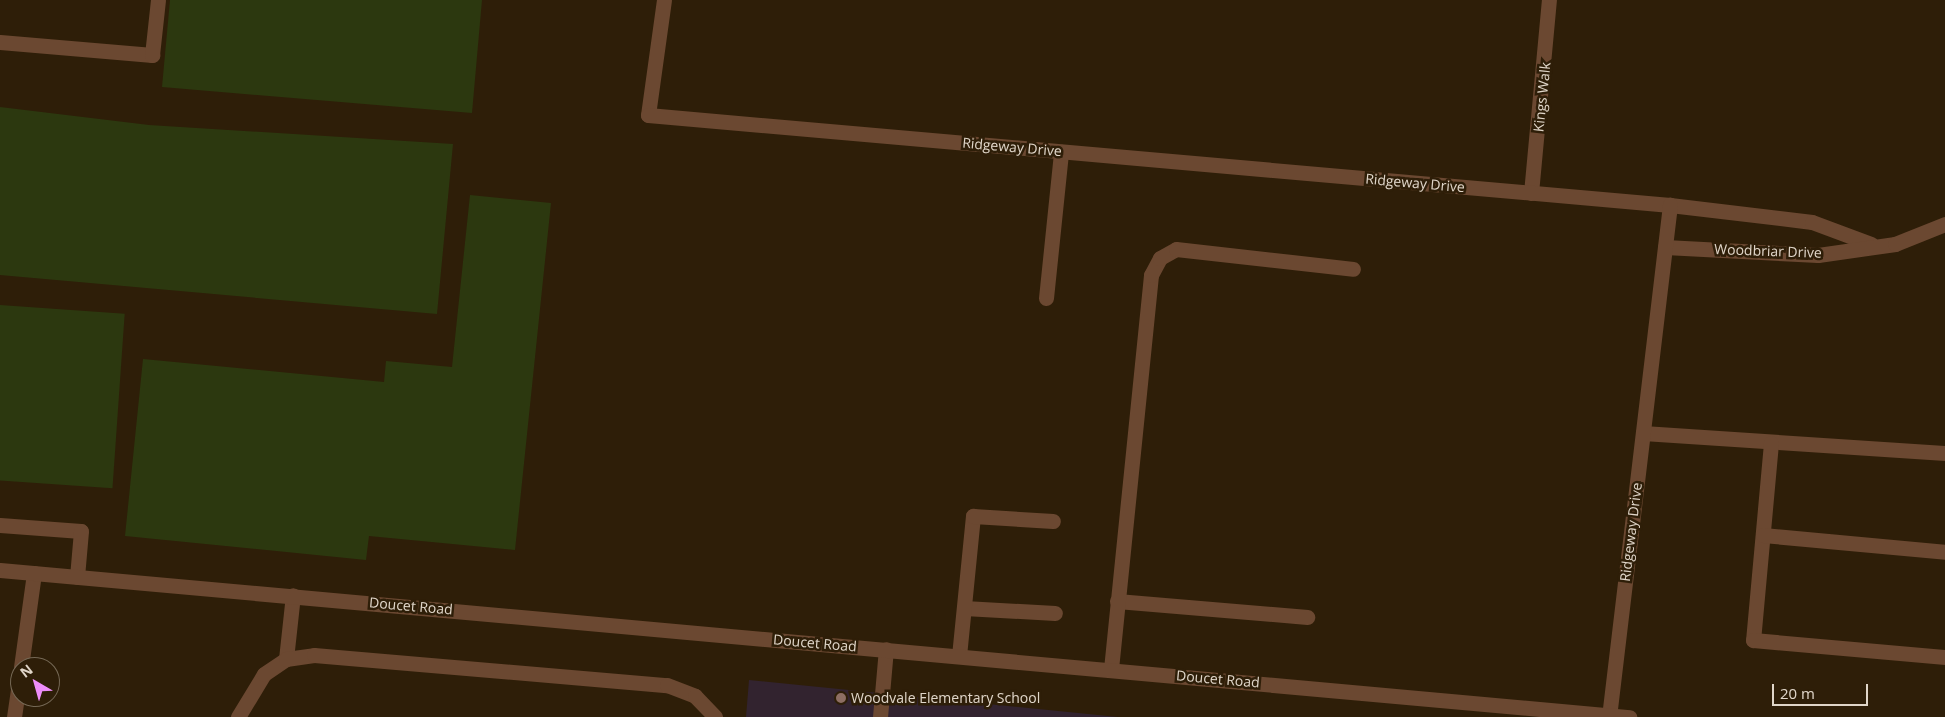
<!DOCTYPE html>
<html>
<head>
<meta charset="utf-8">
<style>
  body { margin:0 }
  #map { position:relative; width:1945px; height:717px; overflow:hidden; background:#2e1e08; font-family:"Open Sans",sans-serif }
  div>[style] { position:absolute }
  .education>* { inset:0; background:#32232f }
  .green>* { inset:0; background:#2c380f; transform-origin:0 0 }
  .service>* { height:15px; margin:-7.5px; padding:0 7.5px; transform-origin:7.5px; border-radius:7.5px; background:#6b4831 }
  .minor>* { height:15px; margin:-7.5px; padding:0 7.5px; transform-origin:7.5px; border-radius:7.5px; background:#6b4831 }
  .tertiary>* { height:15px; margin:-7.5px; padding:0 7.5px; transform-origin:7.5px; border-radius:7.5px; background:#6b4831 }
  .dots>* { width:14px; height:14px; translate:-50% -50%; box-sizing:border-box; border:2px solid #2e1e08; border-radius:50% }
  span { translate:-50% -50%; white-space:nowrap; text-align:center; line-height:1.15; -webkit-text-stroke:5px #2e1e08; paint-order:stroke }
  .street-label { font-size:14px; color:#e0d6c9 }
  .poi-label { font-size:14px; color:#e0d6c9 }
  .left { translate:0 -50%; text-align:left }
  .north { position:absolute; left:10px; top:657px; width:50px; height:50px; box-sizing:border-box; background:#2e1e08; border:1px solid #756855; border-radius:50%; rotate:322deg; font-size:14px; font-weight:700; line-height:20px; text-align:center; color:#e0d6c9 }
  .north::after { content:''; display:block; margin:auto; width:18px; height:22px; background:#ed8cf9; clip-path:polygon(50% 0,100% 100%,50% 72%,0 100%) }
  .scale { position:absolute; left:1772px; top:684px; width:96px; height:22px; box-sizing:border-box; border:2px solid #e0d6c9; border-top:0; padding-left:6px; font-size:15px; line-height:18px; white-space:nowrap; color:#e0d6c9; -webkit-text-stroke:4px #2e1e08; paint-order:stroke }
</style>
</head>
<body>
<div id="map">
  <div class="education">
    <div style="clip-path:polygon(749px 680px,1118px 717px,746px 717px)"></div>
  </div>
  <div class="green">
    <div style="clip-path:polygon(170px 0,482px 0,472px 113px,162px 87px)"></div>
    <div style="clip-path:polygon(0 107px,149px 125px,453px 144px,437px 314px,0 275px)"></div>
    <div style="clip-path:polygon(470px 195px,551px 203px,515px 550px,369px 536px,366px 560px,125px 536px,143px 359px,384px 382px,386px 361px,452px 367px)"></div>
    <div style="left:0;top:305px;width:125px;height:175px;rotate:4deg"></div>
  </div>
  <div class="service">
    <div style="left:0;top:42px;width:153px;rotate:4.9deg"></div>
    <div style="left:152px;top:55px;width:55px;rotate:-83.8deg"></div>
    <div style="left:648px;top:115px;width:116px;rotate:-82.1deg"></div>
    <div style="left:1531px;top:193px;width:194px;rotate:-84.7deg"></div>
    <div style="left:1046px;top:298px;width:147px;rotate:-84.1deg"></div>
    <div style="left:1643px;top:433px;width:303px;rotate:3.8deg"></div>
    <div style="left:1771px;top:443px;width:198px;rotate:95.2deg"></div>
    <div style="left:1753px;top:640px;width:193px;rotate:5.1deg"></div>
    <div style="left:0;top:525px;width:81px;rotate:4.2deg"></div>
    <div style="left:81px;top:531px;width:46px;rotate:95deg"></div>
    <div style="left:1763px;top:535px;width:183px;rotate:5.3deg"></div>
    <div style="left:1117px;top:601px;width:191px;rotate:4.8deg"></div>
    <div style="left:964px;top:608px;width:91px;rotate:3.1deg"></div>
    <div style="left:959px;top:656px;width:141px;rotate:-84.3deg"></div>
    <div style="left:973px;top:516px;width:80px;rotate:3.6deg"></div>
    <div style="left:1111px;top:669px;width:396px;rotate:-84.2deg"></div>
    <div style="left:1151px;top:275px;width:19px;rotate:-62deg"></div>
    <div style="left:1160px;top:258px;width:18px;rotate:-29deg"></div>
    <div style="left:1176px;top:249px;width:178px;rotate:6.4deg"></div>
    <div style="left:880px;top:717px;width:68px;rotate:-85deg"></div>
  </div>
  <div class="minor">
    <div style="left:648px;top:115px;width:1026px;rotate:5.03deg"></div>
    <div style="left:1670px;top:205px;width:143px;rotate:6.8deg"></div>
    <div style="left:1812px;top:222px;width:63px;rotate:20.4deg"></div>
    <div style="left:1665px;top:247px;width:153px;rotate:3deg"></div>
    <div style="left:1818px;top:255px;width:78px;rotate:-8.1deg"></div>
    <div style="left:1895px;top:244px;width:54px;rotate:-21.8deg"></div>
    <div style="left:286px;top:659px;width:64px;rotate:-83.8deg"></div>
    <div style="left:21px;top:667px;width:95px;rotate:-82.1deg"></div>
    <div style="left:14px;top:717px;width:41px;rotate:-81.7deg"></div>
    <div style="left:238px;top:717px;width:50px;rotate:-58.8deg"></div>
    <div style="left:264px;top:674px;width:27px;rotate:-34deg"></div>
    <div style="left:286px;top:659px;width:28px;rotate:-8deg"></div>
    <div style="left:314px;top:655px;width:354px;rotate:4.9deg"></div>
    <div style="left:667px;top:685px;width:30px;rotate:21deg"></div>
    <div style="left:695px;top:696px;width:29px;rotate:46deg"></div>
    <div style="left:1609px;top:717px;width:516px;rotate:-83.21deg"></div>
  </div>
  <div class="tertiary">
    <div style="left:0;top:570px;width:1636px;rotate:5.16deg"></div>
  </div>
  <div class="dots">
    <div style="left:841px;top:698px;background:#8d6e63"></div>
  </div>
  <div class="street-label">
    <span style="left:1542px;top:97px;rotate:-84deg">Kings Walk</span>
    <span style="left:1012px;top:147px;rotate:5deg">Ridgeway Drive</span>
    <span style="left:1415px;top:183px;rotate:5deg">Ridgeway Drive</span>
    <span style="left:1768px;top:251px;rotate:2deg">Woodbriar Drive</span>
    <span style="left:1631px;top:532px;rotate:-83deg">Ridgeway Drive</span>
    <span style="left:411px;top:606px;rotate:5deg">Doucet Road</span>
    <span style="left:815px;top:643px;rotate:5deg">Doucet Road</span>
    <span style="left:1218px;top:679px;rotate:5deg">Doucet Road</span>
  </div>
  <div class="poi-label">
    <span class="left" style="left:851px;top:698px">Woodvale Elementary School</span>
  </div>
  <div class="north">N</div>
  <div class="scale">20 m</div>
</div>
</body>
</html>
